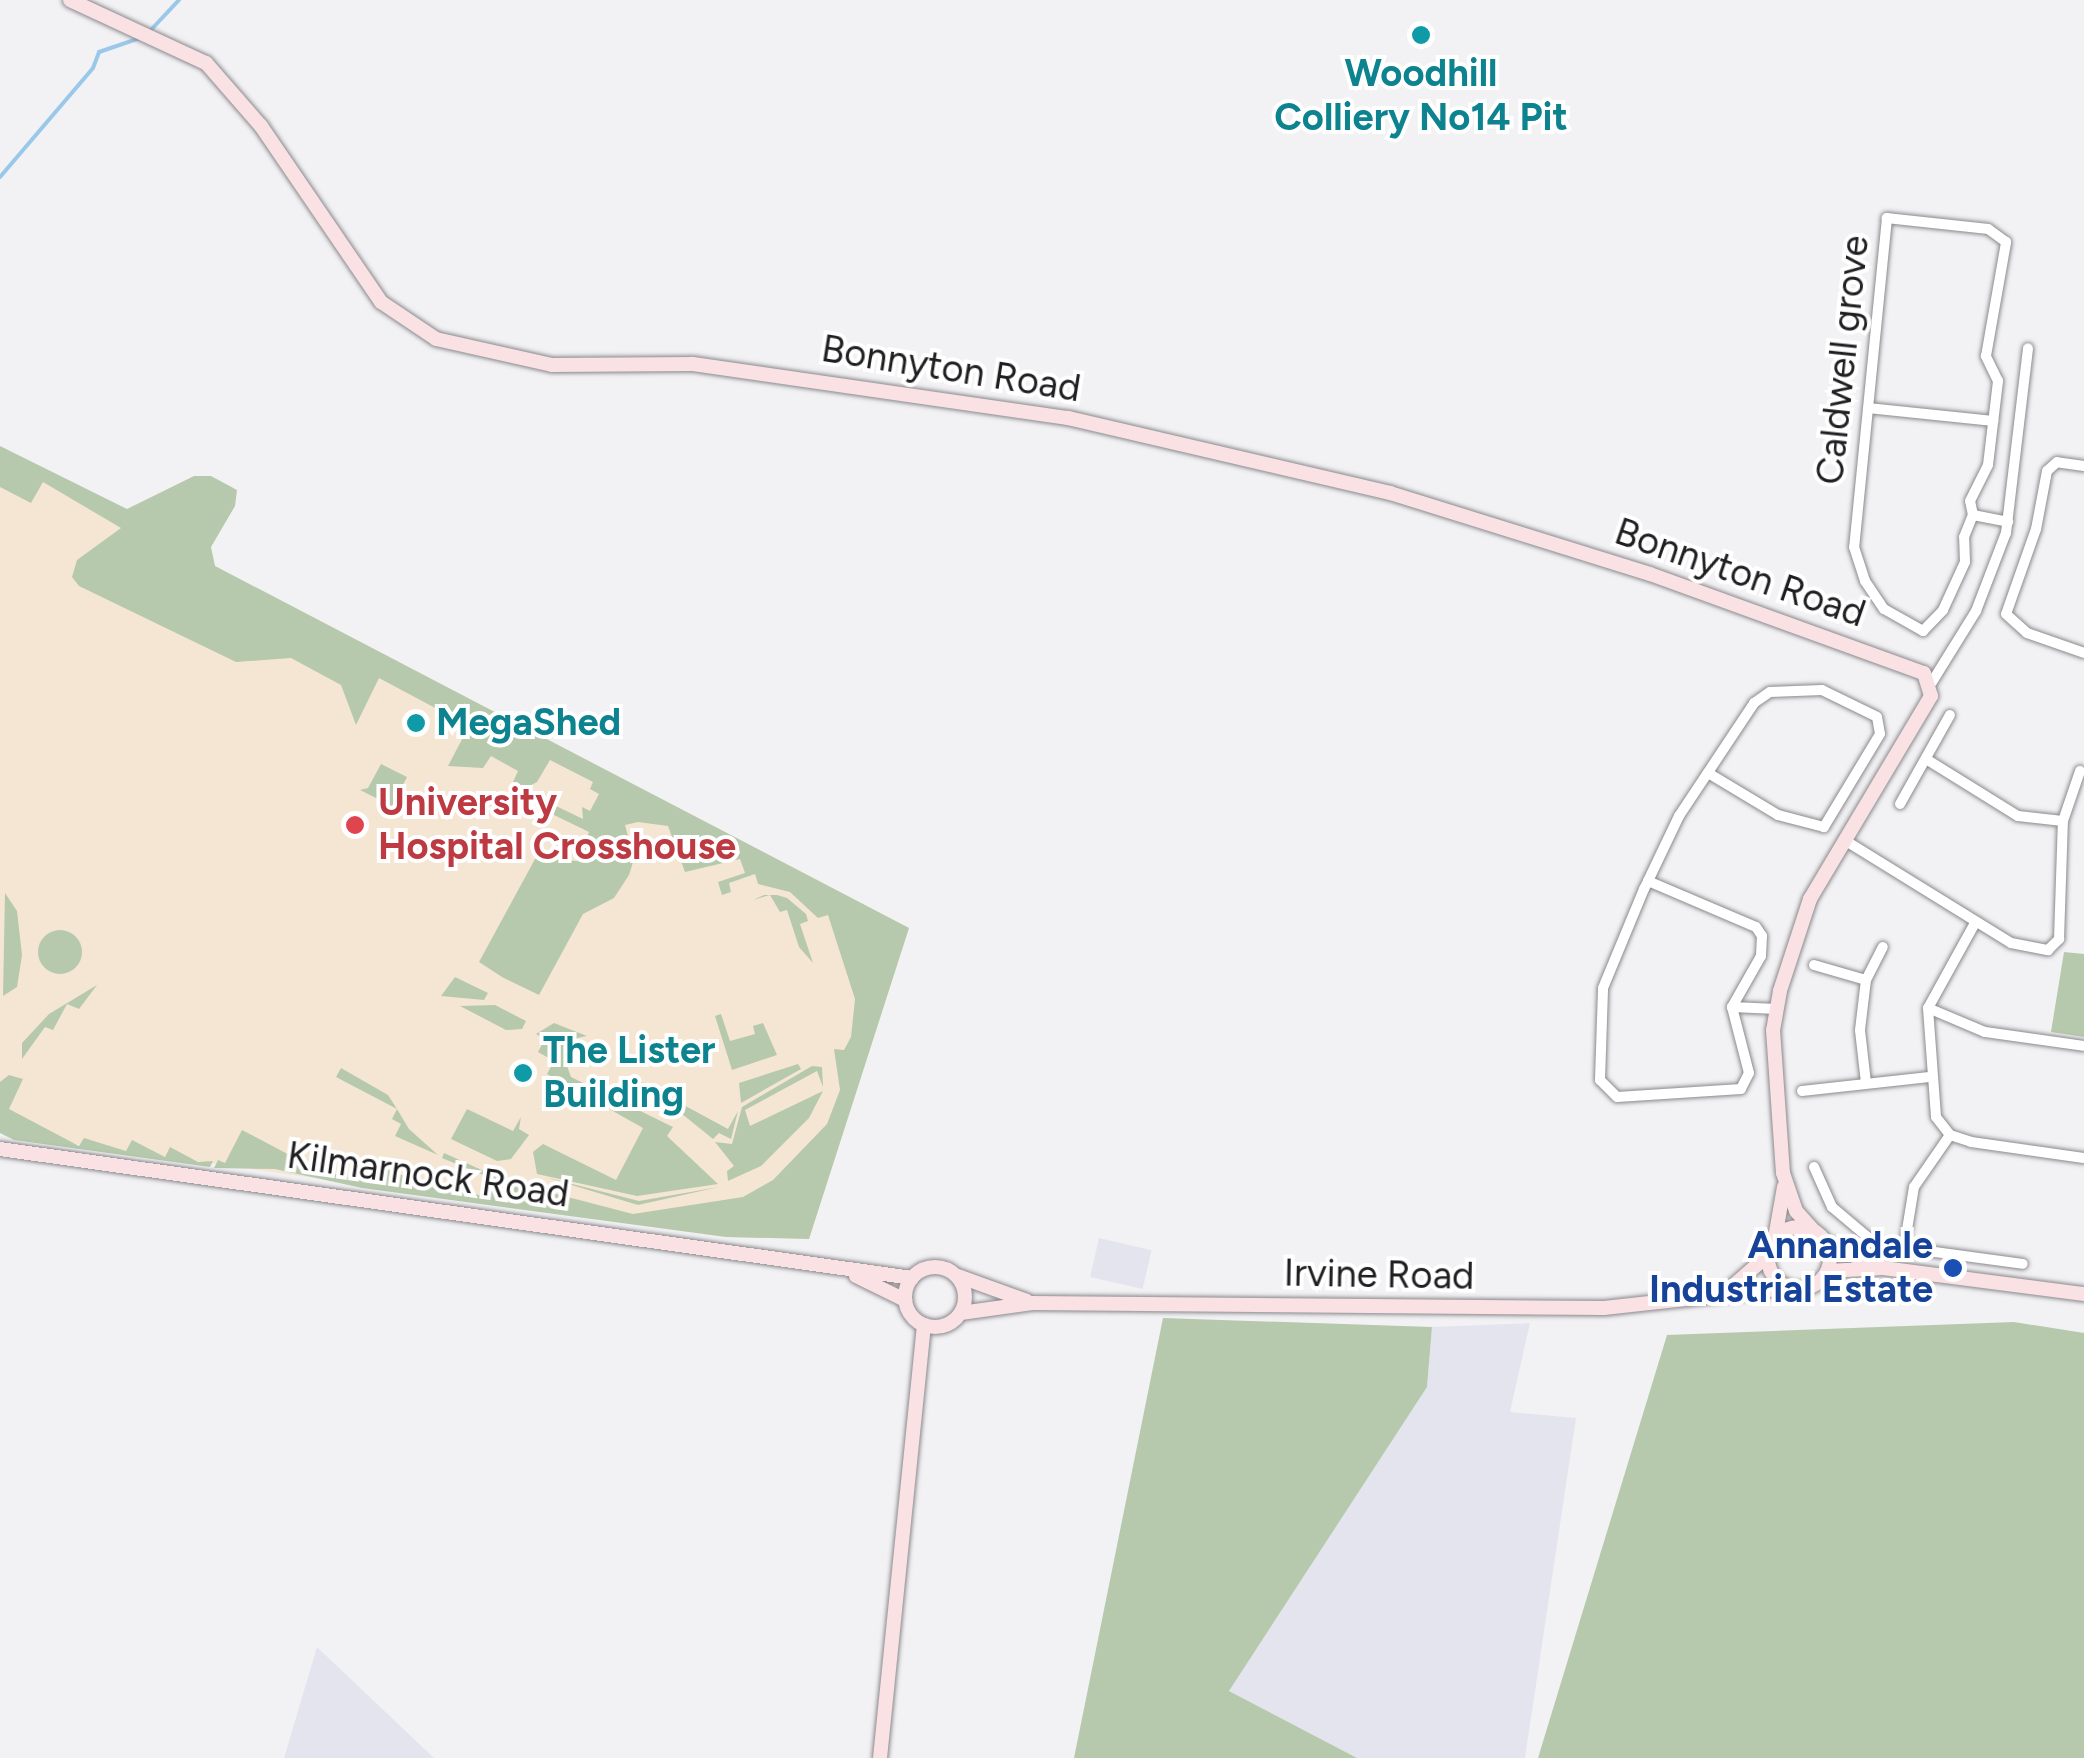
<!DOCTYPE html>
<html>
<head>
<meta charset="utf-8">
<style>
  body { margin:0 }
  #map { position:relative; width:2084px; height:1758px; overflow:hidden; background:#f2f2f5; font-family:Figtree,sans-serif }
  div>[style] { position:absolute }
  .built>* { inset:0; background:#e4e4ee; transform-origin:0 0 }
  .medical>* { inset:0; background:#f5e6d3 }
  .green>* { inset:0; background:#b6c9ac }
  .round { border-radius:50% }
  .stream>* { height:4px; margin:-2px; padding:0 2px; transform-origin:2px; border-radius:2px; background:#99c8ea }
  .roads { filter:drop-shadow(0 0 2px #8a8a8d) drop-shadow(0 0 2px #8a8a8d) }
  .street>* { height:10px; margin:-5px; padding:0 5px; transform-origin:5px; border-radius:5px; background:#fff }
  .secondary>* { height:14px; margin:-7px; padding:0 7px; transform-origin:7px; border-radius:7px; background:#f9e1e4 }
  .secondary>.ring { margin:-7px; padding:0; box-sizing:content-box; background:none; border:14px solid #f9e1e4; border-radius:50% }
  .dots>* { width:28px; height:28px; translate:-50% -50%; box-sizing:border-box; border:5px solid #fff; border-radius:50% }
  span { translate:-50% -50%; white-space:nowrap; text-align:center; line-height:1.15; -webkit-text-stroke:8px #fff; paint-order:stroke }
  .culture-label { font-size:38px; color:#0d838f; font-weight:700 }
  .left { translate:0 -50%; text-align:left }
  .street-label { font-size:38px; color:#1f1f21 }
  .health-label { font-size:38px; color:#be3a42; font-weight:700 }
  .transit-label { font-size:38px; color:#164399; font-weight:700 }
  .right { translate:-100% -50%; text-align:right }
</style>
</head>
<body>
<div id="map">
  <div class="built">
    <div style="left:1099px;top:1238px;width:54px;height:40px;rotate:13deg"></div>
    <div style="clip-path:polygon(1530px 1323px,1510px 1412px,1576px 1418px,1525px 1758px,1357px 1758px,1229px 1691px,1427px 1387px,1432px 1327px)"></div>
    <div style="clip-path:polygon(317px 1647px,434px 1758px,284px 1758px)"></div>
  </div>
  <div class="medical">
    <div style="clip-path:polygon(0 454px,909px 928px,809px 1239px,726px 1237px,0 1133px)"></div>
  </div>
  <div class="green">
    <div style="clip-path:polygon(0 446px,127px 509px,194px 476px,211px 476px,237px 490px,235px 506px,211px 547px,215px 566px,909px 928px,809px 1239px,726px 1237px,362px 1188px,275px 1169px,214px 1168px,218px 1160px,225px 1163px,242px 1130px,318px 1170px,356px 1179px,364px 1160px,442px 1191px,447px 1183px,484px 1197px,488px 1177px,442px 1158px,444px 1153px,506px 1181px,633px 1214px,743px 1197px,773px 1180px,827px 1124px,840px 1090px,834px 1049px,844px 1050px,851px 1037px,855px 999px,828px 915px,818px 918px,790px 892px,758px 884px,755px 874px,729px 883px,731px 892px,722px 895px,718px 882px,745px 873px,740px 859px,685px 872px,668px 826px,638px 822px,625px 825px,634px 859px,629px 875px,614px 898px,583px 914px,539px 995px,502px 977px,479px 962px,541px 848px,560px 860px,577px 861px,589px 832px,552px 814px,556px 806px,583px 819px,582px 807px,590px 811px,599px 794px,590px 789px,593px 782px,550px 760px,537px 782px,519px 791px,513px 782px,518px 771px,491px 756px,483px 768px,448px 766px,469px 726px,379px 678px,356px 725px,341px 685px,291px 658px,236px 662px,79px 586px,72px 577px,77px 560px,121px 528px,43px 482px,31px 503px,0 487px)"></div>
    <div style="clip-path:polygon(381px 764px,407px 777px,392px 806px,360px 790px,368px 788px)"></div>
    <div style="clip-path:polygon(5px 893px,17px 911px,22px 955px,17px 987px,3px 996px)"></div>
    <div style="clip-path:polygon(764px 895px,777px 895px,787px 898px,806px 914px,808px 921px,800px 924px,813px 963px,799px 947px,787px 910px,780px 912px,770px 895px,753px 900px)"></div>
    <div class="round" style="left:38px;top:930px;width:44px;height:44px"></div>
    <div style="clip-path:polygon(2064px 952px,2084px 954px,2084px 1037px,2051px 1032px)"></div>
    <div style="clip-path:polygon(455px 977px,488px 993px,484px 1000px,441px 996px)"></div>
    <div style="clip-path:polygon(97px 985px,79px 1009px,67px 1004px,53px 1030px,45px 1027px,22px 1059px,22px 1043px,49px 1014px)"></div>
    <div style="clip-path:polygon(495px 1005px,526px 1021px,522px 1029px,506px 1030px,460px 1006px)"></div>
    <div style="clip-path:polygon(721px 1014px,730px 1041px,755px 1034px,753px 1026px,763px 1023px,777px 1055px,732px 1070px,715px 1016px)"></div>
    <div style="clip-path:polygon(554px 1023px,587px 1036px,577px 1038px,566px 1063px,571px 1077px,673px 1127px,667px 1136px,718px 1184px,637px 1196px,537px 1174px,533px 1152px,543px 1144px,616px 1180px,643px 1128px,547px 1074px,554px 1061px,538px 1052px,545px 1039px,536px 1034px)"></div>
    <div style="clip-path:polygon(798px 1064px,801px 1069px,741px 1103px,739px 1083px)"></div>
    <div style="clip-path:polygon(812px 1066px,822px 1067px,823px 1087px,817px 1071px,745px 1110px,750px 1126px,823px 1091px,809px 1118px,761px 1166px,728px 1181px,727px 1171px,734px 1166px,715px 1142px,732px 1144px,742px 1107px)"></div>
    <div style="clip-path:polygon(341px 1068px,388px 1095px,397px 1109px,409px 1129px,438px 1155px,395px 1136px,401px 1124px,392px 1119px,397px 1109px,336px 1077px)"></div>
    <div style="clip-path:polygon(9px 1075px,23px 1079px,9px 1109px,79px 1146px,84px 1138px,126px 1151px,132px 1140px,165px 1157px,170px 1147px,198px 1162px,213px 1161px,210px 1167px,14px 1140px,0 1133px,0 1082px)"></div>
    <div style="clip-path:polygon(632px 1077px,728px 1129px,738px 1111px,731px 1139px,719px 1133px,713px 1139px,671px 1105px,629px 1084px)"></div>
    <div style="clip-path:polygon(467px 1109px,513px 1131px,521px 1117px,519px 1129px,529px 1135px,511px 1159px,497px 1161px,451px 1139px)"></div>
    <div style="clip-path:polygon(545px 1177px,639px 1201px,719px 1187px,638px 1205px)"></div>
    <div style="clip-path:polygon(1163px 1318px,1432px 1327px,1427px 1387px,1229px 1691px,1357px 1758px,1074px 1758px)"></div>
    <div style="clip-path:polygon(2014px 1322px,2084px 1333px,2084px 1758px,1538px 1758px,1667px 1335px)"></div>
  </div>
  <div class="stream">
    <div style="left:148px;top:33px;width:45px;rotate:-46.8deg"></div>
    <div style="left:0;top:177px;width:143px;rotate:-49.5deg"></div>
    <div style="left:93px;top:68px;width:17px;rotate:-69deg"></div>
    <div style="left:99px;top:52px;width:43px;rotate:-18.9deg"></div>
  </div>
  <div class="roads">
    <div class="street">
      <div style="left:1868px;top:408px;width:126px;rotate:5.9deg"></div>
      <div style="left:2084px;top:466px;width:27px;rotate:-172deg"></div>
      <div style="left:2057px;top:462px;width:13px;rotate:138deg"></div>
      <div style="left:2047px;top:471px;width:59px;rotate:100.7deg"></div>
      <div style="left:2036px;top:529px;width:90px;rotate:109.4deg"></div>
      <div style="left:2006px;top:614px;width:28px;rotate:42deg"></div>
      <div style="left:2027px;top:633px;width:60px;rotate:19.3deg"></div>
      <div style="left:1973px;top:515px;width:14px;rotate:-102deg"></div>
      <div style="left:1970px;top:501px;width:40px;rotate:-63.4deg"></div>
      <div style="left:1988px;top:465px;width:85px;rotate:-83.2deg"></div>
      <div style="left:1998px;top:381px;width:28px;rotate:-116deg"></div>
      <div style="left:1986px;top:356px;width:116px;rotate:-80deg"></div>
      <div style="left:2006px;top:242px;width:22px;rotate:-144deg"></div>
      <div style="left:1988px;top:229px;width:102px;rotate:-173.8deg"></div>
      <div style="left:1887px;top:218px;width:331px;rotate:95.7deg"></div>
      <div style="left:1854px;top:547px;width:36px;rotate:72deg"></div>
      <div style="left:1865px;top:581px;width:34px;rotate:56deg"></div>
      <div style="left:1884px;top:609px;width:45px;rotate:29.4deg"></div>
      <div style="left:1923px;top:631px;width:29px;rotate:-46deg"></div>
      <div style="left:1943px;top:610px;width:53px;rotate:-65.4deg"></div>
      <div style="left:1965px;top:562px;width:25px;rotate:-92deg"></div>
      <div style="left:1964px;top:537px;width:24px;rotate:-68deg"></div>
      <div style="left:1973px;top:515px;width:36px;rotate:11deg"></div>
      <div style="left:1932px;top:682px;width:84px;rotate:-58.2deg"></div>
      <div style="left:1976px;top:611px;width:84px;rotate:-69deg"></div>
      <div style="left:2006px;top:533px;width:186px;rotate:-83.2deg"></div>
      <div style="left:1926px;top:759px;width:108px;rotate:31.8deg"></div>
      <div style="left:2018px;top:816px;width:45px;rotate:6.3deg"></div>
      <div style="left:1900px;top:804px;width:102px;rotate:-60.7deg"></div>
      <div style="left:1846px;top:841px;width:194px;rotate:31.7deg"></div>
      <div style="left:2011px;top:943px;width:38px;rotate:11deg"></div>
      <div style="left:2048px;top:950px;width:16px;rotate:-45deg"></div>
      <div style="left:2059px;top:939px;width:118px;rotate:-88.1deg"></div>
      <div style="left:2063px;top:821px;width:53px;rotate:-71.2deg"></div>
      <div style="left:1648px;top:881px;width:117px;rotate:23.1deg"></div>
      <div style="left:1756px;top:927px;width:11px;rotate:56deg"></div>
      <div style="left:1762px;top:936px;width:20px;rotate:93deg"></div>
      <div style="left:1761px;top:956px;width:59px;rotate:119.6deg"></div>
      <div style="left:1732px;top:1007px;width:68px;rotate:75.6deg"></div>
      <div style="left:1749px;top:1073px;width:18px;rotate:117deg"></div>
      <div style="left:1741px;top:1089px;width:124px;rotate:176.3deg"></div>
      <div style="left:1617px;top:1097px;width:24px;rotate:-135deg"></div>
      <div style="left:1600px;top:1080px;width:92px;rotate:-88.1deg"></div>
      <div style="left:1603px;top:988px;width:107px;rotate:-67.5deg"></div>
      <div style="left:1644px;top:889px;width:9px;rotate:-63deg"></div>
      <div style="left:1648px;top:881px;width:72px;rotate:-64.5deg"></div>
      <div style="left:1679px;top:816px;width:136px;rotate:-56.4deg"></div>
      <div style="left:1754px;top:703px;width:19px;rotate:-35deg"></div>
      <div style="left:1770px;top:692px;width:52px;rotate:-2.2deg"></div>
      <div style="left:1822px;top:690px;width:61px;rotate:26.1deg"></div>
      <div style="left:1877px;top:717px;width:17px;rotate:80deg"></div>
      <div style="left:1880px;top:734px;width:109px;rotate:121.1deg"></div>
      <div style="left:1824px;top:827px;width:48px;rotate:-165.4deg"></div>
      <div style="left:1778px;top:815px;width:82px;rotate:-149deg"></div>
      <div style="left:1975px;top:923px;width:97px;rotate:118.9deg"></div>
      <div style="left:1928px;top:1008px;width:109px;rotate:85.8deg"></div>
      <div style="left:1936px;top:1117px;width:23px;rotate:52deg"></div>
      <div style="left:1950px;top:1135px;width:22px;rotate:18deg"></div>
      <div style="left:1971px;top:1142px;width:114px;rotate:8.1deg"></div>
      <div style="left:1814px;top:965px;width:54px;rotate:16.1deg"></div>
      <div style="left:1732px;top:1007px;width:45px;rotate:2.5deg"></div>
      <div style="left:1928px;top:1008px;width:62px;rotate:22.8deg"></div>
      <div style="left:1985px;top:1032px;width:100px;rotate:8deg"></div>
      <div style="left:1866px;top:1083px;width:53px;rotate:-96.5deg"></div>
      <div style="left:1860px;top:1030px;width:50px;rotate:-83.2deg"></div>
      <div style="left:1866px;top:980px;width:37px;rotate:-63deg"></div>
      <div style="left:1802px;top:1091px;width:128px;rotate:-6.3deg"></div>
      <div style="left:1814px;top:1167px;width:44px;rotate:65.8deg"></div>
      <div style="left:1832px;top:1207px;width:57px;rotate:40.1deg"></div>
      <div style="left:1876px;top:1244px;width:148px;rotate:7.7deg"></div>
      <div style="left:1904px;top:1248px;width:62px;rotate:-80.7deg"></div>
      <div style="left:1914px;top:1187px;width:63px;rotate:-55.3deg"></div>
    </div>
    <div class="secondary">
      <div style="left:70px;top:0;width:150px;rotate:24.9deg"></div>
      <div style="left:206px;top:63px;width:84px;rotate:48.9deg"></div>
      <div style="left:261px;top:126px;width:213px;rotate:55.7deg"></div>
      <div style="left:381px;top:302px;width:66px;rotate:33.9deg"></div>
      <div style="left:436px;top:339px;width:119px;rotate:12.6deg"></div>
      <div style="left:552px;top:365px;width:141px;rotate:-0.4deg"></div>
      <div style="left:693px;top:364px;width:379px;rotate:8.2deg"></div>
      <div style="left:1068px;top:418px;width:331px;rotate:13.1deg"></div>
      <div style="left:1390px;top:493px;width:272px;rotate:17.3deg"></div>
      <div style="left:1650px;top:574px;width:291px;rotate:19.9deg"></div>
      <div style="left:1924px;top:673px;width:24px;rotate:73deg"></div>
      <div style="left:1931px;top:696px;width:236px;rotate:120.8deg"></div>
      <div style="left:1810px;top:899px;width:97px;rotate:108.1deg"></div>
      <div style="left:1780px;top:991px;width:40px;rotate:100deg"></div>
      <div style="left:1773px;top:1030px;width:143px;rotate:86deg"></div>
      <div style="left:1783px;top:1173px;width:40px;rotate:71.1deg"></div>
      <div style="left:1796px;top:1211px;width:24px;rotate:48deg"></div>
      <div style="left:0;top:1149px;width:921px;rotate:8.05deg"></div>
      <div class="ring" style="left:1768px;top:1227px;width:48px;height:48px"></div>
      <div style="left:1775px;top:1238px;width:52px;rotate:-80deg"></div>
      <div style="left:1826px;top:1242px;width:52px;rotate:26.1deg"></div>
      <div class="ring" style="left:905px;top:1267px;width:46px;height:46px"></div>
      <div style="left:1828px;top:1271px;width:55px;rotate:-3.1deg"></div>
      <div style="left:1883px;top:1268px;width:203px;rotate:7.4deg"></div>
      <div style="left:856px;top:1276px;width:55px;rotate:26.1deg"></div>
      <div style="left:958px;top:1276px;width:73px;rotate:19.9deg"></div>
      <div style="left:1724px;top:1294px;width:57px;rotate:-41.5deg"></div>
      <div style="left:961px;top:1313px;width:72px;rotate:-8deg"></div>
      <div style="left:1032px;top:1303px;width:572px;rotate:0.5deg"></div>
      <div style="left:1604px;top:1308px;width:183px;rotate:-6.3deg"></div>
      <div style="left:880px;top:1758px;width:435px;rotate:-84.2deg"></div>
    </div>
  </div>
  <div class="dots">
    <div style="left:1421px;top:35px;background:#0f9aa8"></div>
    <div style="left:416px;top:723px;background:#0f9aa8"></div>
    <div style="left:355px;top:825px;background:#e0444e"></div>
    <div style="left:523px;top:1073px;background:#0f9aa8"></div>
    <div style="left:1953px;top:1268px;background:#1a4fb4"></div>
  </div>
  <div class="culture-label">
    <span style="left:1421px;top:96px">Woodhill<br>Colliery No14 Pit</span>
    <span class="left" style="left:436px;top:723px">MegaShed</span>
    <span class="left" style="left:543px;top:1073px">The Lister<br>Building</span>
  </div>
  <div class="street-label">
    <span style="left:1843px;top:360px;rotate:-84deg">Caldwell grove</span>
    <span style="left:951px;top:369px;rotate:9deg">Bonnyton Road</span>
    <span style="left:1740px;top:573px;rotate:19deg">Bonnyton Road</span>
    <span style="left:428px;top:1175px;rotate:8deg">Kilmarnock Road</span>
    <span style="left:1379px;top:1275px;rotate:1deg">Irvine Road</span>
  </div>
  <div class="health-label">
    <span class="left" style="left:378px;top:825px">University<br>Hospital Crosshouse</span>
  </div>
  <div class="transit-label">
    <span class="right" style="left:1933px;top:1268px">Annandale<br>Industrial Estate</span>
  </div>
</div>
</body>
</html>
